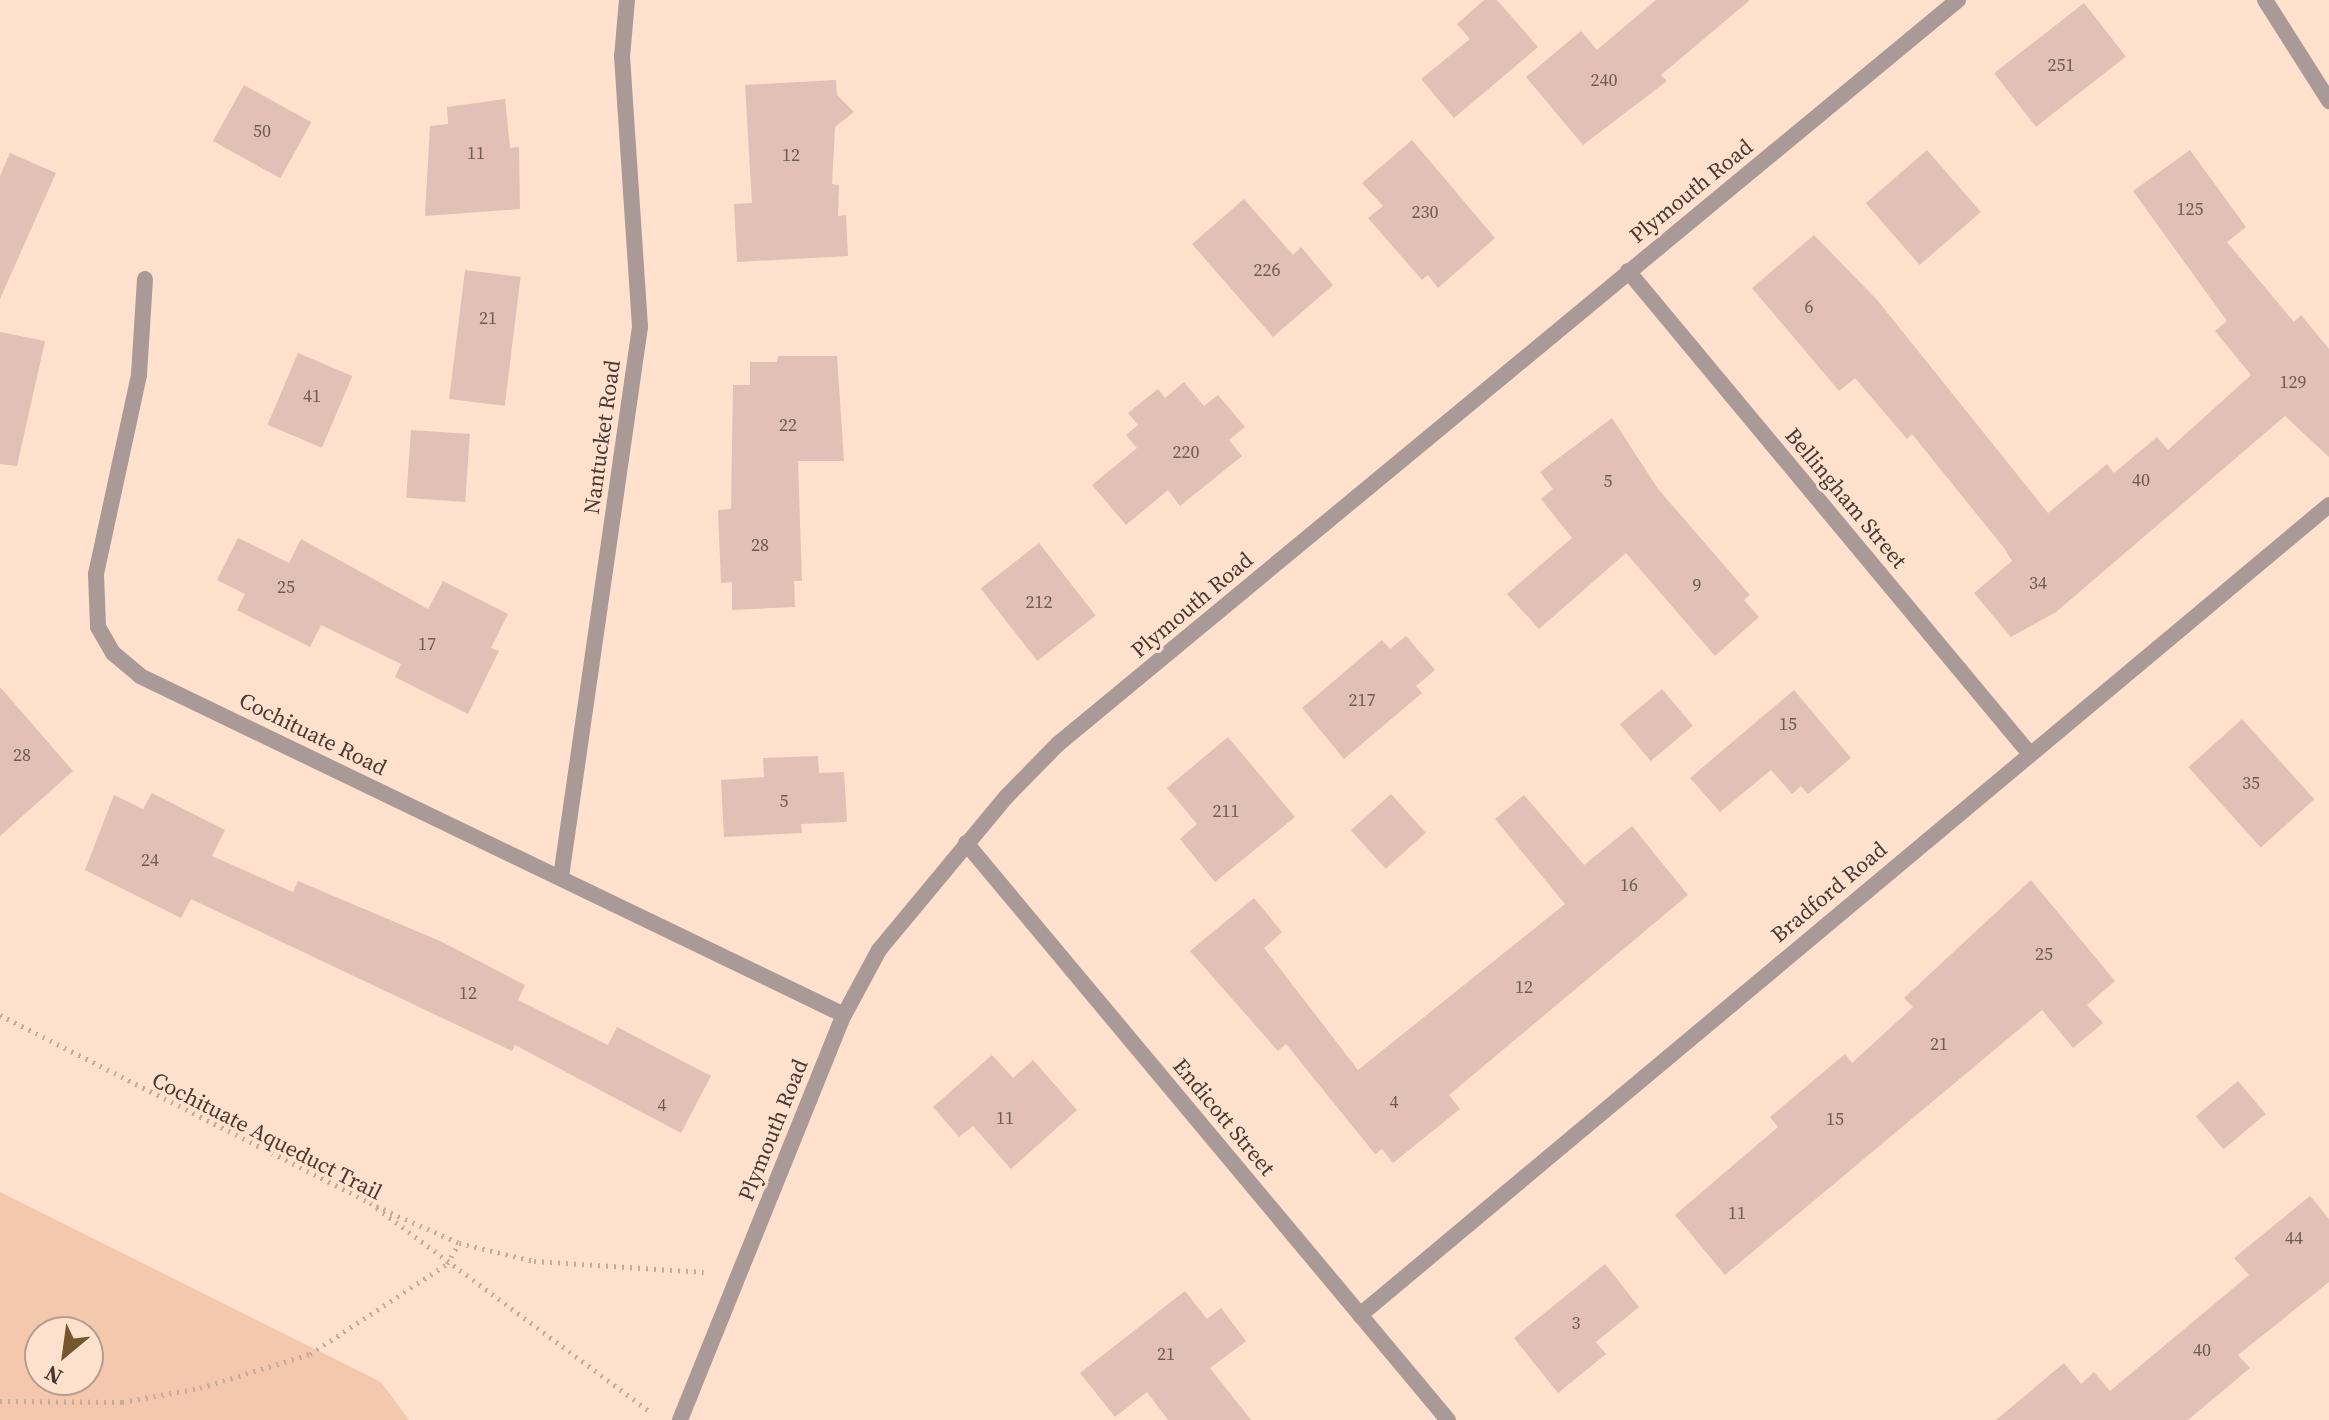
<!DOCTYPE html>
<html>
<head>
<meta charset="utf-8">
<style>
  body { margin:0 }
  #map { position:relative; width:2329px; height:1420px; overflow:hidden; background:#ffe1ce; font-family:"Source Serif 4",serif }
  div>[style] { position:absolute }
  .green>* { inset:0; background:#f3c8ac }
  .building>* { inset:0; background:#e2c0b5; transform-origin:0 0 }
  .path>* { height:5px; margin-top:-2.5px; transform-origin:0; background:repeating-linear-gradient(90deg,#c4ab9c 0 2px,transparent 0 8px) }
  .minor>* { height:16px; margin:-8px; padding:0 8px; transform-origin:8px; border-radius:8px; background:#a99997 }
  .tertiary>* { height:16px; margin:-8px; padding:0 8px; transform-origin:8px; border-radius:8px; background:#a99997 }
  span { translate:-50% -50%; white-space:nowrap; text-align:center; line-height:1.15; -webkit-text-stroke:6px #ffe1ce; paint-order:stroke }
  .number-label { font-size:18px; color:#6d5c53 }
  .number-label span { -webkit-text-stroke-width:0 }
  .street-label { font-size:22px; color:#463a32 }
  .north { position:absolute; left:24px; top:1316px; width:80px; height:80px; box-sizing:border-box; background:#ffe1ce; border:2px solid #b59e90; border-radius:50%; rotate:209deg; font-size:22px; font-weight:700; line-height:32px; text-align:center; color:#463a32 }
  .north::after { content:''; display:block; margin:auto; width:28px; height:36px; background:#76542c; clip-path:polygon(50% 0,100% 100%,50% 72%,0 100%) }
</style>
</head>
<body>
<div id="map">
  <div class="green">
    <div style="clip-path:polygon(evenodd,0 1192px,381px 1382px,409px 1420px,0 1420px,0 1192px,40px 1332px,88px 1332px,88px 1380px,40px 1380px,40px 1332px)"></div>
  </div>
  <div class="building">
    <div style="clip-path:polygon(1484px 0,1497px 0,1538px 47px,1454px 118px,1421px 79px,1470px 39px,1457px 24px)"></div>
    <div style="clip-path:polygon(1656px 0,1750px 0,1661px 75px,1667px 81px,1583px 145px,1526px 77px,1581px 31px,1597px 50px)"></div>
    <div style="left:2084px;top:3px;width:68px;height:114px;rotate:52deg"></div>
    <div style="clip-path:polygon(836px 80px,837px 95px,854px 112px,835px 127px,832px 184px,839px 185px,838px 216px,846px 215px,848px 256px,737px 262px,734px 204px,752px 203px,745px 85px)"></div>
    <div style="left:244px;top:85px;width:77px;height:64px;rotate:29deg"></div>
    <div style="clip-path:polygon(505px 99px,510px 148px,519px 147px,520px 209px,425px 216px,430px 126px,448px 124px,447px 107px)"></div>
    <div style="clip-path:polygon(1412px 140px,1495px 238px,1438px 288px,1428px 275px,1422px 280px,1368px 218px,1383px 206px,1362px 183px)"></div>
    <div style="left:1927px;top:150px;width:82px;height:81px;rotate:49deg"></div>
    <div style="clip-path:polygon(2190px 150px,2246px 227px,2227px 242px,2294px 322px,2301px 315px,2329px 349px,2329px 457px,2285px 416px,2056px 612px,2011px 637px,1974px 593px,2012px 561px,2004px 548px,1912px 434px,1907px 439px,1855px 378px,1839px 391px,1752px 288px,1814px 235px,1878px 301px,2048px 513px,2107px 464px,2114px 473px,2157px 437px,2168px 450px,2251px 375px,2215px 331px,2227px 321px,2133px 191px)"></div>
    <div style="clip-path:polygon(10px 153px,56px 173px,0 299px,0 176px)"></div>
    <div style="clip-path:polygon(1244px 199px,1293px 255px,1301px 247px,1333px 285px,1273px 337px,1192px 244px)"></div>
    <div style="left:465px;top:270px;width:56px;height:130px;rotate:7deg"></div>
    <div style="clip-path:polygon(0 332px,45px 341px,17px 466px,0 464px)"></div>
    <div style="left:298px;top:353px;width:59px;height:78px;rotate:23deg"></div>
    <div style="clip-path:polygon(778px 356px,837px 356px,844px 461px,798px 461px,802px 581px,794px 581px,795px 607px,732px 610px,732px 582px,721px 583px,718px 510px,731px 509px,733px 385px,750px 385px,750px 362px,777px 362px)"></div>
    <div style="clip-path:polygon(1184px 382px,1204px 406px,1218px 395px,1245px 427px,1229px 440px,1242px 456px,1180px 506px,1168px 490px,1126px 525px,1092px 485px,1137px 448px,1126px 435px,1138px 425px,1128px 413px,1158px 389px,1165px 398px)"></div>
    <div style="clip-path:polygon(1612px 418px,1658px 489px,1750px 595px,1744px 600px,1759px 617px,1715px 656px,1626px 553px,1539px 629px,1507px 594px,1572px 538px,1541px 499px,1553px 489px,1540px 472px)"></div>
    <div style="left:411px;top:430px;width:59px;height:68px;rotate:4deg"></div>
    <div style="clip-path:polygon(238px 538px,289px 563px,301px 539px,428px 609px,443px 581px,508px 614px,491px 648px,499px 651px,468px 714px,395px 677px,401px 664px,321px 625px,310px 647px,237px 610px,245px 594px,217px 580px)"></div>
    <div style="left:1039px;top:543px;width:92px;height:74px;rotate:52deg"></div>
    <div style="clip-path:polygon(1406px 636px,1435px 670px,1416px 686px,1422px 693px,1344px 759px,1302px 708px,1382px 640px,1390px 649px)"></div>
    <div style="clip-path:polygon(0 687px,73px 771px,0 836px)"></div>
    <div style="left:1662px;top:689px;width:48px;height:55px;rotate:50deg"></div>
    <div style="clip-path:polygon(1794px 690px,1851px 758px,1808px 794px,1801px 786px,1792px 794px,1771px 770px,1720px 812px,1690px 778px)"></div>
    <div style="left:2242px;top:719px;width:108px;height:72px;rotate:48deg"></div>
    <div style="clip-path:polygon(1228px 737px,1295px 817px,1215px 882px,1180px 839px,1197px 824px,1167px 788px)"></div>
    <div style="clip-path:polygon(818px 756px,819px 773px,844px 772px,847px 822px,801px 824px,802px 833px,724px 837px,721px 780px,764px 777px,763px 758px)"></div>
    <div style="clip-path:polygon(152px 793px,225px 830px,212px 856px,293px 892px,298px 881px,440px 941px,525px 985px,518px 1000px,608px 1045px,617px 1027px,711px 1076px,681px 1133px,515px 1045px,512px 1051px,191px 899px,181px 918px,85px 870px,114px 795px,143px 809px)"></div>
    <div style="left:1391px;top:794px;width:52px;height:54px;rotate:48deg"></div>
    <div style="clip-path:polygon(1524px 795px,1584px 865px,1632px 826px,1688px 895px,1449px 1095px,1460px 1109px,1393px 1163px,1382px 1149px,1375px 1154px,1286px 1044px,1278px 1051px,1190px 951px,1254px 898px,1282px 932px,1264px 948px,1358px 1070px,1565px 904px,1495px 819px)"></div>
    <div style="clip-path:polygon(2031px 880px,2115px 981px,2087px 1005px,2103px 1023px,2073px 1048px,2042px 1010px,1725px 1275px,1675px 1215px,1778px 1127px,1770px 1117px,1845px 1054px,1852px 1063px,1913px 1007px,1904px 998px)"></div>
    <div style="clip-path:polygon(992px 1055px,1013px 1078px,1033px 1060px,1077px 1110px,1011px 1169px,973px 1126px,959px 1137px,933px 1107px)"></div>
    <div style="left:2238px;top:1081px;width:43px;height:55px;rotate:50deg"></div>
    <div style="clip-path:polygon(2310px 1196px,2329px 1219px,2329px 1282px,2238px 1355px,2250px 1368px,2188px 1420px,1996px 1420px,2064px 1363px,2081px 1384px,2094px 1372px,2110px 1391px,2249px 1275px,2234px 1258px)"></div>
    <div style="clip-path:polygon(1605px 1264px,1639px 1307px,1596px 1342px,1606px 1354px,1558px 1393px,1514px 1338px)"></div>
    <div style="clip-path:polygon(1185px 1291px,1207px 1319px,1221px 1308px,1246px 1341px,1210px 1368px,1251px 1420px,1168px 1420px,1147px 1392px,1115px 1417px,1080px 1373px)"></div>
  </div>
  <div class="path">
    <div style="left:0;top:1015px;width:415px;rotate:26.9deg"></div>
    <div style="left:370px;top:1203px;width:347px;rotate:36.7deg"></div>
    <div style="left:376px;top:1206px;width:91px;rotate:24deg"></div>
    <div style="left:459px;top:1243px;width:77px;rotate:13.5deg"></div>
    <div style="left:534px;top:1261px;width:170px;rotate:3.7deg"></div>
    <div style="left:0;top:1401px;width:122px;rotate:0.5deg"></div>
    <div style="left:122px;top:1402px;width:79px;rotate:-10.2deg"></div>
    <div style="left:200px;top:1388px;width:115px;rotate:-17.2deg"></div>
    <div style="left:310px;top:1354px;width:164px;rotate:-33.3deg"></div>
    <div style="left:447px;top:1264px;width:24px;rotate:-60deg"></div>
  </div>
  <div class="minor">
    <div style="left:1628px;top:271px;width:627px;rotate:50.24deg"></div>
    <div style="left:145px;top:279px;width:96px;rotate:93.6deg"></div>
    <div style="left:139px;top:375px;width:204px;rotate:102.2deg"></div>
    <div style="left:96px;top:574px;width:53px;rotate:87.8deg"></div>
    <div style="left:98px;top:627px;width:30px;rotate:60deg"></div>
    <div style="left:113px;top:653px;width:35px;rotate:40deg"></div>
    <div style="left:140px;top:676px;width:781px;rotate:25.71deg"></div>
    <div style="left:966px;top:843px;width:752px;rotate:50.13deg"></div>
    <div style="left:561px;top:877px;width:556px;rotate:-81.83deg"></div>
    <div style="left:640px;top:327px;width:271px;rotate:-93.8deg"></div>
    <div style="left:622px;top:57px;width:57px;rotate:-85deg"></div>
    <div style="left:1360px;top:1315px;width:1263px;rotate:-39.89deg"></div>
    <div style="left:680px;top:1420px;width:437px;rotate:-68deg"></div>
    <div style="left:844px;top:1015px;width:74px;rotate:-61.7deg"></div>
    <div style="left:879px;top:950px;width:200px;rotate:-50.3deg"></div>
    <div style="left:1007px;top:796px;width:73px;rotate:-45.6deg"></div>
    <div style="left:1058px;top:744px;width:1168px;rotate:-39.58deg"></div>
  </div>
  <div class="tertiary">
    <div style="left:2265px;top:0;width:120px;rotate:57.6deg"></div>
  </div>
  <div class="number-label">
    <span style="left:2061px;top:65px">251</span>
    <span style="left:1604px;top:80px">240</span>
    <span style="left:262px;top:131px">50</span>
    <span style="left:476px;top:153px">11</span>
    <span style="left:791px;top:155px">12</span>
    <span style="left:2190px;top:209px">125</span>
    <span style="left:1425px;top:212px">230</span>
    <span style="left:1267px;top:270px">226</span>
    <span style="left:1809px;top:307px">6</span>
    <span style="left:488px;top:318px">21</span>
    <span style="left:2293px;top:382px">129</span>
    <span style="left:312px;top:396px">41</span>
    <span style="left:788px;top:425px">22</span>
    <span style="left:1186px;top:452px">220</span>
    <span style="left:2141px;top:480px">40</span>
    <span style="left:1608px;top:481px">5</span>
    <span style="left:760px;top:545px">28</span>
    <span style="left:2038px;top:583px">34</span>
    <span style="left:1697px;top:585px">9</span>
    <span style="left:286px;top:587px">25</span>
    <span style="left:1039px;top:602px">212</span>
    <span style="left:427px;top:644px">17</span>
    <span style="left:1362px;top:700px">217</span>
    <span style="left:1788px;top:724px">15</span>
    <span style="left:22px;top:755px">28</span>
    <span style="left:2251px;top:783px">35</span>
    <span style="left:784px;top:801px">5</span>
    <span style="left:1226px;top:811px">211</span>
    <span style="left:150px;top:860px">24</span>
    <span style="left:1629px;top:885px">16</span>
    <span style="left:2044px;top:954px">25</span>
    <span style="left:1524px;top:987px">12</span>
    <span style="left:468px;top:993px">12</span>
    <span style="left:1939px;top:1044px">21</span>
    <span style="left:1394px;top:1102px">4</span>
    <span style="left:662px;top:1105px">4</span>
    <span style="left:1005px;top:1118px">11</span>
    <span style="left:1835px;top:1119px">15</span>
    <span style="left:1737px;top:1213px">11</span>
    <span style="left:2294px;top:1238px">44</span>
    <span style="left:1576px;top:1323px">3</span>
    <span style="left:2202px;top:1350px">40</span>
    <span style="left:1166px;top:1354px">21</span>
  </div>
  <div class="street-label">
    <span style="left:1691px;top:191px;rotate:-39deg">Plymouth Road</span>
    <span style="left:602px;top:437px;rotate:-82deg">Nantucket Road</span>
    <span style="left:1846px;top:498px;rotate:50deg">Bellingham Street</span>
    <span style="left:1192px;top:605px;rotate:-40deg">Plymouth Road</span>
    <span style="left:313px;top:734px;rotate:26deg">Cochituate Road</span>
    <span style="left:1829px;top:892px;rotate:-40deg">Bradford Road</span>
    <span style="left:1224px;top:1117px;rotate:50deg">Endicott Street</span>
    <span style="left:773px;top:1130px;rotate:-68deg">Plymouth Road</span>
    <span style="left:267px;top:1136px;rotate:27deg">Cochituate Aqueduct Trail</span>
  </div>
  <div class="north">N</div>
</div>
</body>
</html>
